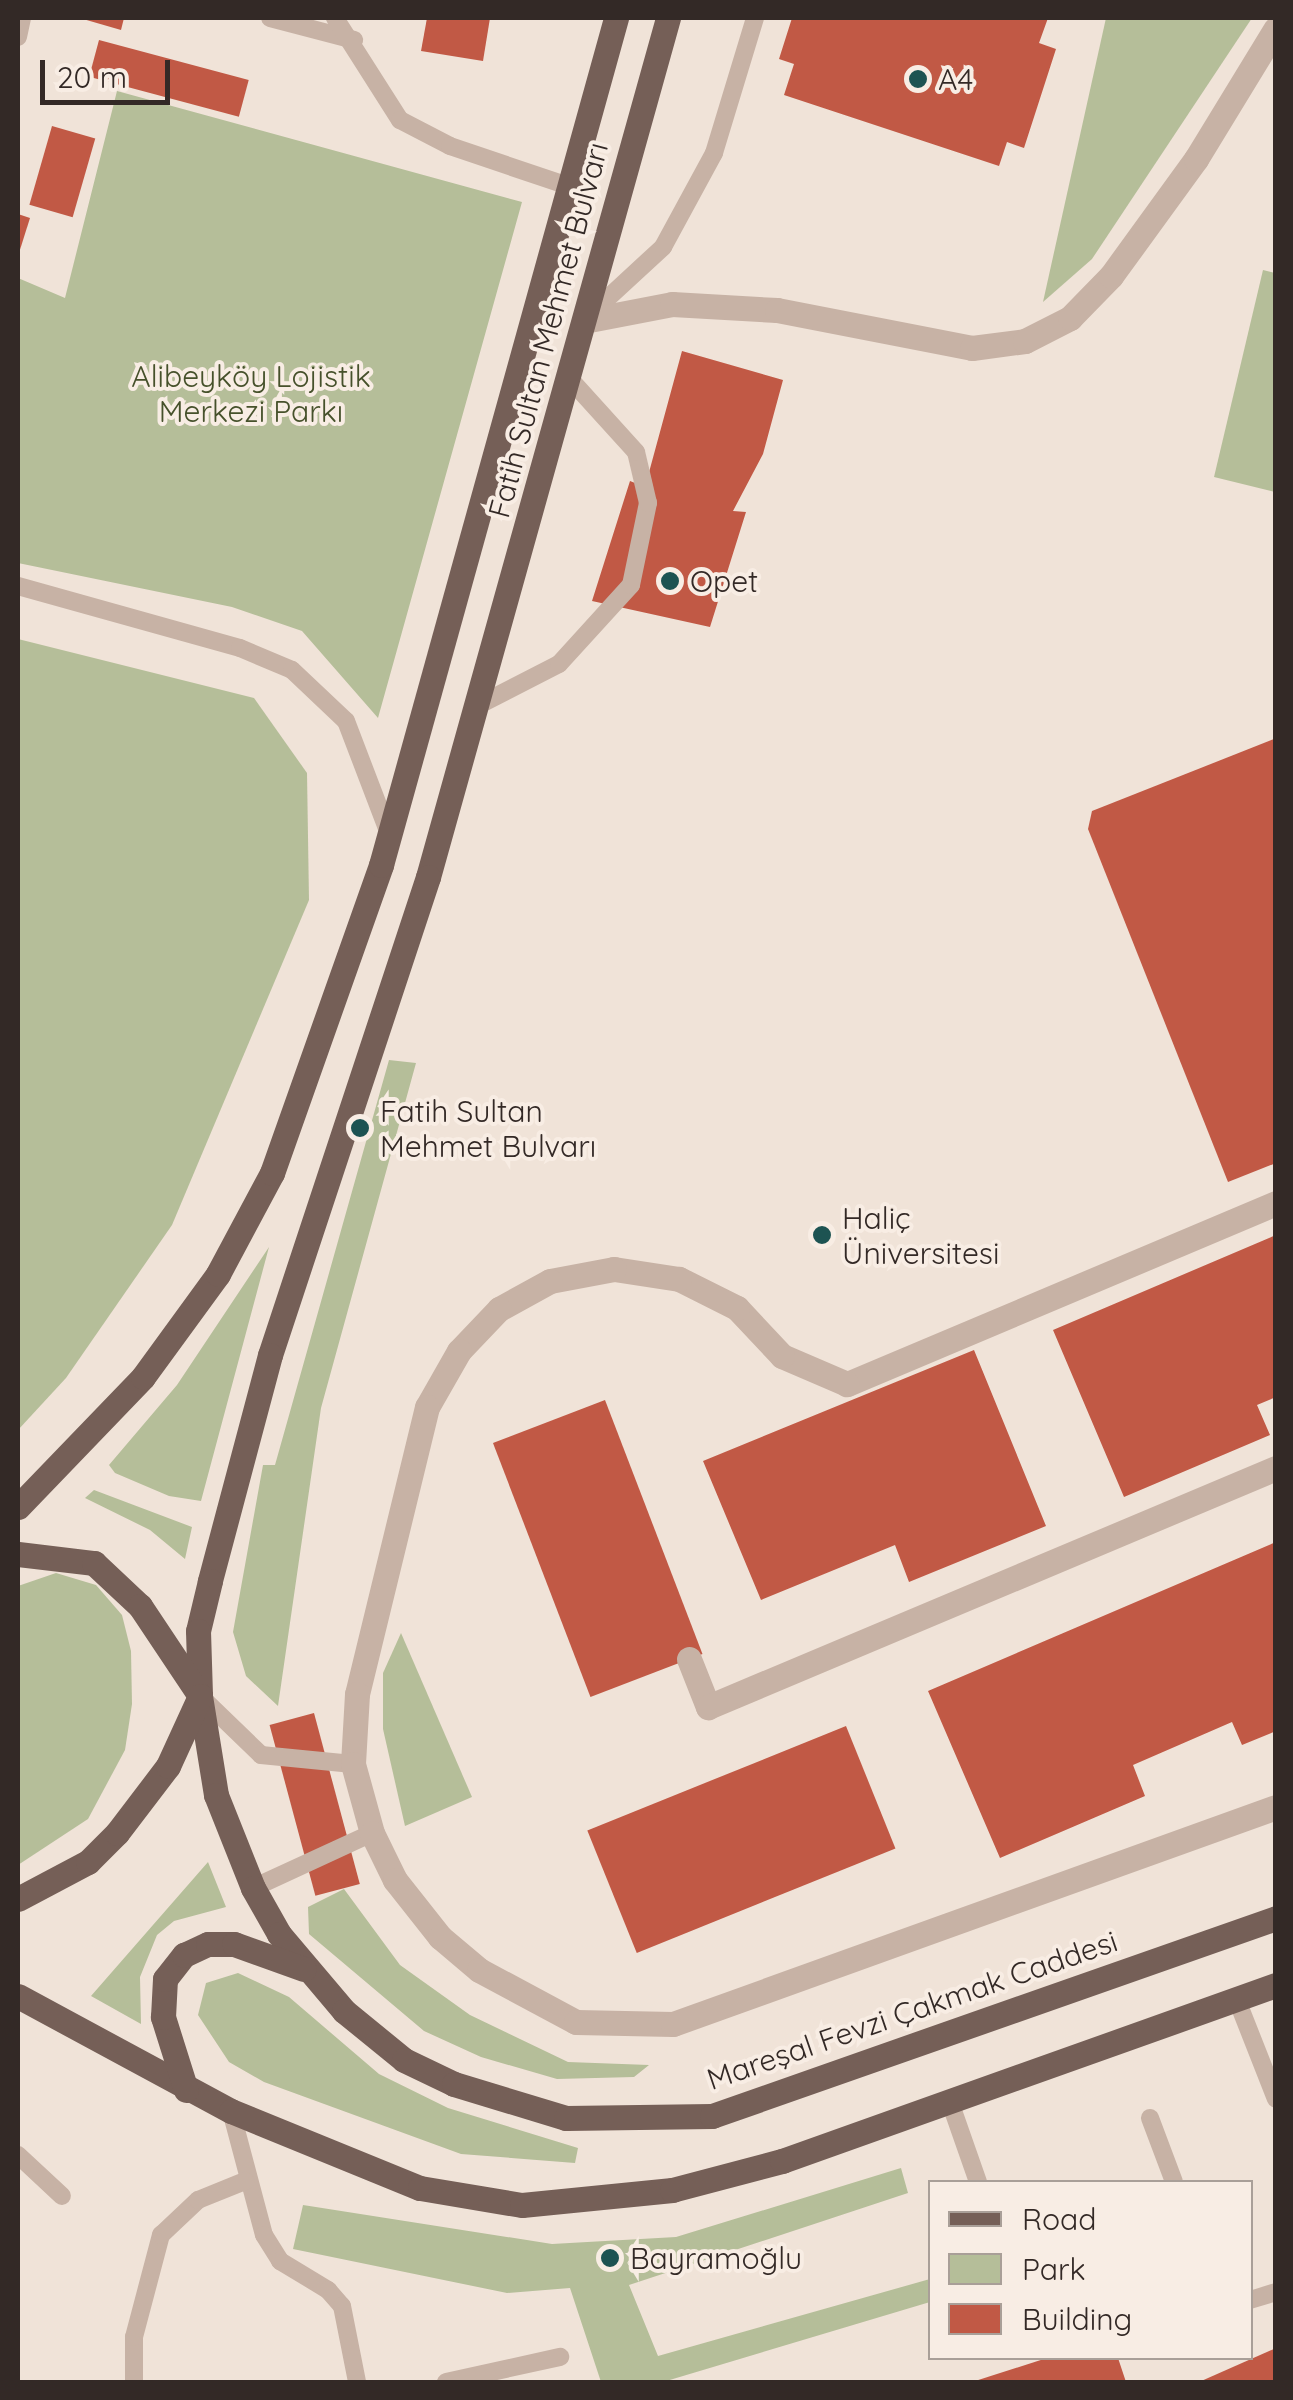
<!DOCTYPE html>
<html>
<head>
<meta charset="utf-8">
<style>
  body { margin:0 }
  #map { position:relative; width:1293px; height:2400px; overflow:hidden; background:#f0e3d8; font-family:Quicksand,sans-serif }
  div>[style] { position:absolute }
  .green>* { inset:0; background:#b5be99 }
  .building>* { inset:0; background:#c15945; transform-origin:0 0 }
  .service>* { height:18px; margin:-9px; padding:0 9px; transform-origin:9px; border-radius:9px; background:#c7b2a5 }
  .minor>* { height:25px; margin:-12.5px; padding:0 12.5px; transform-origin:12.5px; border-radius:12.5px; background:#c7b2a5 }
  .primary>* { height:25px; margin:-12.5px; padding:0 12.5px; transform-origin:12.5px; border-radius:12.5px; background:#755f57 }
  .dots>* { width:28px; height:28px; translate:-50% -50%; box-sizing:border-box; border:5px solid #f8ede4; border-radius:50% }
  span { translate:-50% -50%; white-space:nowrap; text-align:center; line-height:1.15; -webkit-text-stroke:8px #f8ede4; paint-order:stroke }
  .poi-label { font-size:30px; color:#332926 }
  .left { translate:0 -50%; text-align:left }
  .street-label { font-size:30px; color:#332926 }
  .park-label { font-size:30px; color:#46512b }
  .frame { position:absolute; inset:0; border:20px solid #332926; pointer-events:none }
  .legend { position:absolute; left:928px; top:2180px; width:325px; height:180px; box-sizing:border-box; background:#f8ede4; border:2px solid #a99f98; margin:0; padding:12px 18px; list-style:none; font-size:30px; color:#332926 }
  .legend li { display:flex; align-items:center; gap:20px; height:50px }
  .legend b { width:50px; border:2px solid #a99f98 }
  .scale { position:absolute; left:40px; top:60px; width:130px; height:45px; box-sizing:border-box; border:5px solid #332926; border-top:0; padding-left:12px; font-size:30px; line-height:35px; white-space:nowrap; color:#332926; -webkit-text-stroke:8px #f8ede4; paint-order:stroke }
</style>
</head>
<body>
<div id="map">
  <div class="green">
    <div style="clip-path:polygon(1106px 18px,1252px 18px,1092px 259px,1043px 302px)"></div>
    <div style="clip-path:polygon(117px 91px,522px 202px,378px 718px,302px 631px,232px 607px,18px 563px,18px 278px,65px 298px)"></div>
    <div style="clip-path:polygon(1263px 270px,1275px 273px,1275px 492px,1214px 477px)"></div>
    <div style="clip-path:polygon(18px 639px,254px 698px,307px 773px,309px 900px,172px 1225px,66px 1378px,18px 1430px)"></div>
    <div style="clip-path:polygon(389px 1060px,416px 1063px,321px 1408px,278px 1706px,246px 1676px,233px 1632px,263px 1465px,275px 1465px)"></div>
    <div style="clip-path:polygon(269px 1247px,201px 1501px,169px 1496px,115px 1473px,109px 1465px,177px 1385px)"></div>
    <div style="clip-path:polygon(94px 1490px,192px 1527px,185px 1559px,150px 1530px,85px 1498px)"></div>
    <div style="clip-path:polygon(56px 1573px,96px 1585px,122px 1615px,131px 1651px,132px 1704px,125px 1750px,88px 1819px,18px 1865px,18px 1586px)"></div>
    <div style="clip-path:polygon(401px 1633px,472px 1797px,405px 1826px,383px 1729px,383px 1673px)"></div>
    <div style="clip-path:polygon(208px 1862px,226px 1907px,174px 1921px,157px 1935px,140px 1977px,141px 2024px,91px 1996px)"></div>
    <div style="clip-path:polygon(344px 1889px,400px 1965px,470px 2015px,568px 2062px,649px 2065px,634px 2077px,557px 2079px,481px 2057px,424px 2031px,309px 1934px,308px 1907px)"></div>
    <div style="clip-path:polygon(238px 1973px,289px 1997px,379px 2074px,448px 2108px,578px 2148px,575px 2163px,461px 2154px,264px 2082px,229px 2062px,198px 2015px,206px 1983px)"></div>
    <div style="clip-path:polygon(901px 2168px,908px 2193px,629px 2285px,658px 2356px,930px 2279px,930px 2302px,663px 2382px,601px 2382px,570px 2288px,507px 2293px,293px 2249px,303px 2205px,552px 2244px,676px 2237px)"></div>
  </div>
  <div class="building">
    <div style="clip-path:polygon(427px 18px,490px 18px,483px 61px,421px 51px)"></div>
    <div style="clip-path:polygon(792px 18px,1048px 18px,1039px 43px,1056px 49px,1024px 148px,1007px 142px,999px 166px,784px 95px,794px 64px,779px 59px)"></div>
    <div style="clip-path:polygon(83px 19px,83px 18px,124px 18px,121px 30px)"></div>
    <div style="left:99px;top:40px;width:155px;height:38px;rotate:15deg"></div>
    <div style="left:52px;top:126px;width:45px;height:82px;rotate:16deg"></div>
    <div style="clip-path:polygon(18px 214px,30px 218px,18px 256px)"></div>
    <div style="clip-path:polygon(682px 351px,783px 380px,763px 454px,733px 511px,746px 512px,710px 627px,592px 601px,630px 481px,645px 487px)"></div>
    <div style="clip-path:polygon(1274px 739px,1276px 1163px,1228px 1182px,1088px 829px,1092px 811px)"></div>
    <div style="clip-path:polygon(1276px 1235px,1276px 1397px,1257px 1405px,1270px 1435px,1124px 1497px,1053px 1330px)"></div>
    <div style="clip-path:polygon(974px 1350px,1046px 1526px,909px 1582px,895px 1545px,761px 1600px,703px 1461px)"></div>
    <div style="left:605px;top:1400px;width:272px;height:120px;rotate:69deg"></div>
    <div style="clip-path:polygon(1276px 1542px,1276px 1731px,1242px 1745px,1232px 1722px,1133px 1765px,1145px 1796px,1000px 1858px,928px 1691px)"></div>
    <div style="left:314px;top:1713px;width:177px;height:46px;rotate:75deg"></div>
    <div style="left:846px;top:1726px;width:132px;height:279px;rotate:68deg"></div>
    <div style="clip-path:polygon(1276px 2348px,1276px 2382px,1199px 2382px)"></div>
    <div style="clip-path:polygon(1047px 2358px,1118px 2358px,1126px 2382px,972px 2382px)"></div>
  </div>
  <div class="service">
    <div style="left:270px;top:18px;width:87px;rotate:14.7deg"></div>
    <div style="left:335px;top:18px;width:121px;rotate:57.5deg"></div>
    <div style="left:400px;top:120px;width:56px;rotate:27.5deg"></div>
    <div style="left:450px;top:146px;width:125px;rotate:18.7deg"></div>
    <div style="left:18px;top:37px;width:19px;rotate:-78deg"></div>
    <div style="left:584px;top:320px;width:108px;rotate:-42.7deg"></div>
    <div style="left:663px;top:247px;width:107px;rotate:-61.5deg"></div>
    <div style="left:714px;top:153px;width:141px;rotate:-73.1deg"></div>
    <div style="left:18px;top:586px;width:230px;rotate:15.6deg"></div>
    <div style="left:240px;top:648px;width:56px;rotate:22.9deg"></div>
    <div style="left:292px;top:670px;width:74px;rotate:43.4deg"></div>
    <div style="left:346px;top:721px;width:118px;rotate:69.1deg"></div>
    <div style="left:477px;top:706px;width:92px;rotate:-27.1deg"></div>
    <div style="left:559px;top:664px;width:107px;rotate:-47.7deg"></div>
    <div style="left:631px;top:585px;width:84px;rotate:-78.3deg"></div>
    <div style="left:648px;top:503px;width:52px;rotate:-103.2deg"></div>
    <div style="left:636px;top:452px;width:100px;rotate:-132.2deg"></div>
    <div style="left:200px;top:1696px;width:85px;rotate:44deg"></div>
    <div style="left:261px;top:1755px;width:92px;rotate:5.6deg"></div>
    <div style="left:253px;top:1888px;width:131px;rotate:-24.8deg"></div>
    <div style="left:1237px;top:2000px;width:106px;rotate:68.5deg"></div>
    <div style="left:950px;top:2102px;width:85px;rotate:70.7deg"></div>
    <div style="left:231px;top:2111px;width:128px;rotate:75.1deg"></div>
    <div style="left:264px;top:2235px;width:31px;rotate:58deg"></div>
    <div style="left:280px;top:2261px;width:56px;rotate:31.1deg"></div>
    <div style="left:328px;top:2290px;width:21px;rotate:49deg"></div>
    <div style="left:342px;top:2306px;width:77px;rotate:78.8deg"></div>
    <div style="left:1150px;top:2118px;width:68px;rotate:69.4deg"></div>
    <div style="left:18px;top:2155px;width:60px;rotate:43deg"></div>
    <div style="left:1250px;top:2300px;width:27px;rotate:-17deg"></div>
    <div style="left:134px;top:2382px;width:45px;rotate:-90deg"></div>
    <div style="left:134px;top:2337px;width:106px;rotate:-75.2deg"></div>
    <div style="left:161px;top:2235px;width:51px;rotate:-43.4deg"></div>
    <div style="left:198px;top:2200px;width:51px;rotate:-22deg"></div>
    <div style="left:446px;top:2382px;width:117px;rotate:-12.4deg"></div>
  </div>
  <div class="minor">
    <div style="left:584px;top:321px;width:90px;rotate:-10.9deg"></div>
    <div style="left:672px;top:304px;width:105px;rotate:3.3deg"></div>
    <div style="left:777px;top:310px;width:199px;rotate:11deg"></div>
    <div style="left:972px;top:348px;width:53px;rotate:-7.5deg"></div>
    <div style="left:1025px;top:341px;width:51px;rotate:-27.1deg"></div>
    <div style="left:1070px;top:318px;width:59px;rotate:-45.7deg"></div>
    <div style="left:1111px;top:276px;width:145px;rotate:-54deg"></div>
    <div style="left:1196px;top:159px;width:153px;rotate:-58.6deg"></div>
    <div style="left:1276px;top:1203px;width:466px;rotate:157.1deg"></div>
    <div style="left:847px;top:1384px;width:71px;rotate:-156.7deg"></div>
    <div style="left:782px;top:1356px;width:66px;rotate:-133.2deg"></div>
    <div style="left:737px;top:1308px;width:65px;rotate:-153.4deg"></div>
    <div style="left:679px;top:1279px;width:66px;rotate:-171.3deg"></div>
    <div style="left:614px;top:1269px;width:65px;rotate:169.4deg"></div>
    <div style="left:550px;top:1281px;width:58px;rotate:151.2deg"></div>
    <div style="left:499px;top:1309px;width:58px;rotate:133.6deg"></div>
    <div style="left:459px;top:1351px;width:64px;rotate:119.7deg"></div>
    <div style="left:427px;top:1407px;width:295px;rotate:103.7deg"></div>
    <div style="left:357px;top:1694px;width:70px;rotate:93.3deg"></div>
    <div style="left:353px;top:1764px;width:72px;rotate:74.6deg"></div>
    <div style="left:372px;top:1833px;width:52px;rotate:63.9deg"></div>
    <div style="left:395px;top:1880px;width:73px;rotate:51.7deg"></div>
    <div style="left:440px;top:1937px;width:51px;rotate:40.2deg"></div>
    <div style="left:479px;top:1970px;width:110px;rotate:28.2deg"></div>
    <div style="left:576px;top:2022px;width:97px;rotate:1.2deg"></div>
    <div style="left:673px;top:2024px;width:641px;rotate:-19.79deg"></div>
    <div style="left:689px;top:1659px;width:52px;rotate:68.4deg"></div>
    <div style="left:708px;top:1707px;width:616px;rotate:-22.82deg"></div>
  </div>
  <div class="primary">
    <div style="left:668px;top:18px;width:892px;rotate:105.61deg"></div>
    <div style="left:428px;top:877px;width:503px;rotate:108.29deg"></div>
    <div style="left:270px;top:1355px;width:234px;rotate:104.9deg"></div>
    <div style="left:210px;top:1581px;width:51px;rotate:103.5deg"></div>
    <div style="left:198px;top:1631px;width:65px;rotate:88.2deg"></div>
    <div style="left:200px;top:1696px;width:100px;rotate:80.8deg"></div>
    <div style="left:216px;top:1795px;width:100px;rotate:68.3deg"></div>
    <div style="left:253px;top:1888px;width:53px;rotate:60.5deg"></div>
    <div style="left:279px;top:1934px;width:101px;rotate:49.8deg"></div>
    <div style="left:344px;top:2011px;width:77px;rotate:39.2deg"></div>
    <div style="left:404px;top:2060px;width:55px;rotate:25.6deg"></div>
    <div style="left:454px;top:2084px;width:117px;rotate:16.9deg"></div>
    <div style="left:566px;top:2118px;width:146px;rotate:-0.8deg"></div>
    <div style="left:712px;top:2116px;width:598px;rotate:-19.34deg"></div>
    <div style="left:18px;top:1507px;width:180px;rotate:-46.1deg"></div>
    <div style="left:143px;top:1377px;width:127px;rotate:-53.9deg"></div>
    <div style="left:218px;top:1274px;width:115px;rotate:-61.9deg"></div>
    <div style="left:272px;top:1173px;width:327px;rotate:-70.5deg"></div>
    <div style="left:381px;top:865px;width:879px;rotate:-74.49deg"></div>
    <div style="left:18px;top:1554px;width:77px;rotate:6.8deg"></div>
    <div style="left:94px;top:1563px;width:63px;rotate:43.1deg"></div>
    <div style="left:140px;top:1606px;width:108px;rotate:56.3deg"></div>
    <div style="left:18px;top:1899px;width:79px;rotate:-27.9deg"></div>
    <div style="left:88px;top:1862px;width:41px;rotate:-45deg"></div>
    <div style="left:117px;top:1833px;width:84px;rotate:-52.7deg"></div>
    <div style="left:168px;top:1766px;width:77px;rotate:-65.4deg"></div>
    <div style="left:18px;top:1996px;width:242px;rotate:28.4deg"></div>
    <div style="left:231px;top:2111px;width:204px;rotate:22.2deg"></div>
    <div style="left:420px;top:2188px;width:103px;rotate:9.5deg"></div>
    <div style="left:522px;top:2205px;width:151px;rotate:-5.7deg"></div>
    <div style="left:672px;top:2190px;width:114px;rotate:-14.8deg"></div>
    <div style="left:782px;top:2161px;width:524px;rotate:-19.61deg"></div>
    <div style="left:186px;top:2090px;width:77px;rotate:-107.5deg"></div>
    <div style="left:163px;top:2017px;width:38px;rotate:-87deg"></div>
    <div style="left:165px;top:1979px;width:31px;rotate:-52deg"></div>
    <div style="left:184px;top:1955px;width:26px;rotate:-25deg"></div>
    <div style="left:208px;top:1944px;width:26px"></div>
    <div style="left:234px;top:1944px;width:74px;rotate:19.7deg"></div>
  </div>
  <div class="dots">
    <div style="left:918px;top:79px;background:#1d5352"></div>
    <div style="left:670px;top:581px;background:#1d5352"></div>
    <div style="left:360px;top:1128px;background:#1d5352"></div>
    <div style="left:822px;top:1235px;background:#1d5352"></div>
    <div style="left:610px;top:2258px;background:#1d5352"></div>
  </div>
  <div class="poi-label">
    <span class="left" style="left:938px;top:79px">A4</span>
    <span class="left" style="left:690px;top:581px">Opet</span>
    <span class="left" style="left:380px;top:1128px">Fatih Sultan<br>Mehmet Bulvarı</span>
    <span class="left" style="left:842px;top:1235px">Haliç<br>Üniversitesi</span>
    <span class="left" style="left:630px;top:2258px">Bayramoğlu</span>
  </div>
  <div class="street-label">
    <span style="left:548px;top:330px;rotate:-75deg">Fatih Sultan Mehmet Bulvarı</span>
    <span style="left:912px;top:2010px;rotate:-19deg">Mareşal Fevzi Çakmak Caddesi</span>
  </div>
  <div class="park-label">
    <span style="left:251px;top:393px">Alibeyköy Lojistik<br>Merkezi Parkı</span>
  </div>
  <div class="frame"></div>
  <ul class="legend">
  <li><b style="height:12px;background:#755f57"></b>Road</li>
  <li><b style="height:28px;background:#b5be99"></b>Park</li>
  <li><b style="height:28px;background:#c15945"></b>Building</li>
  </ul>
  <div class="scale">20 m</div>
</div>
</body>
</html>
